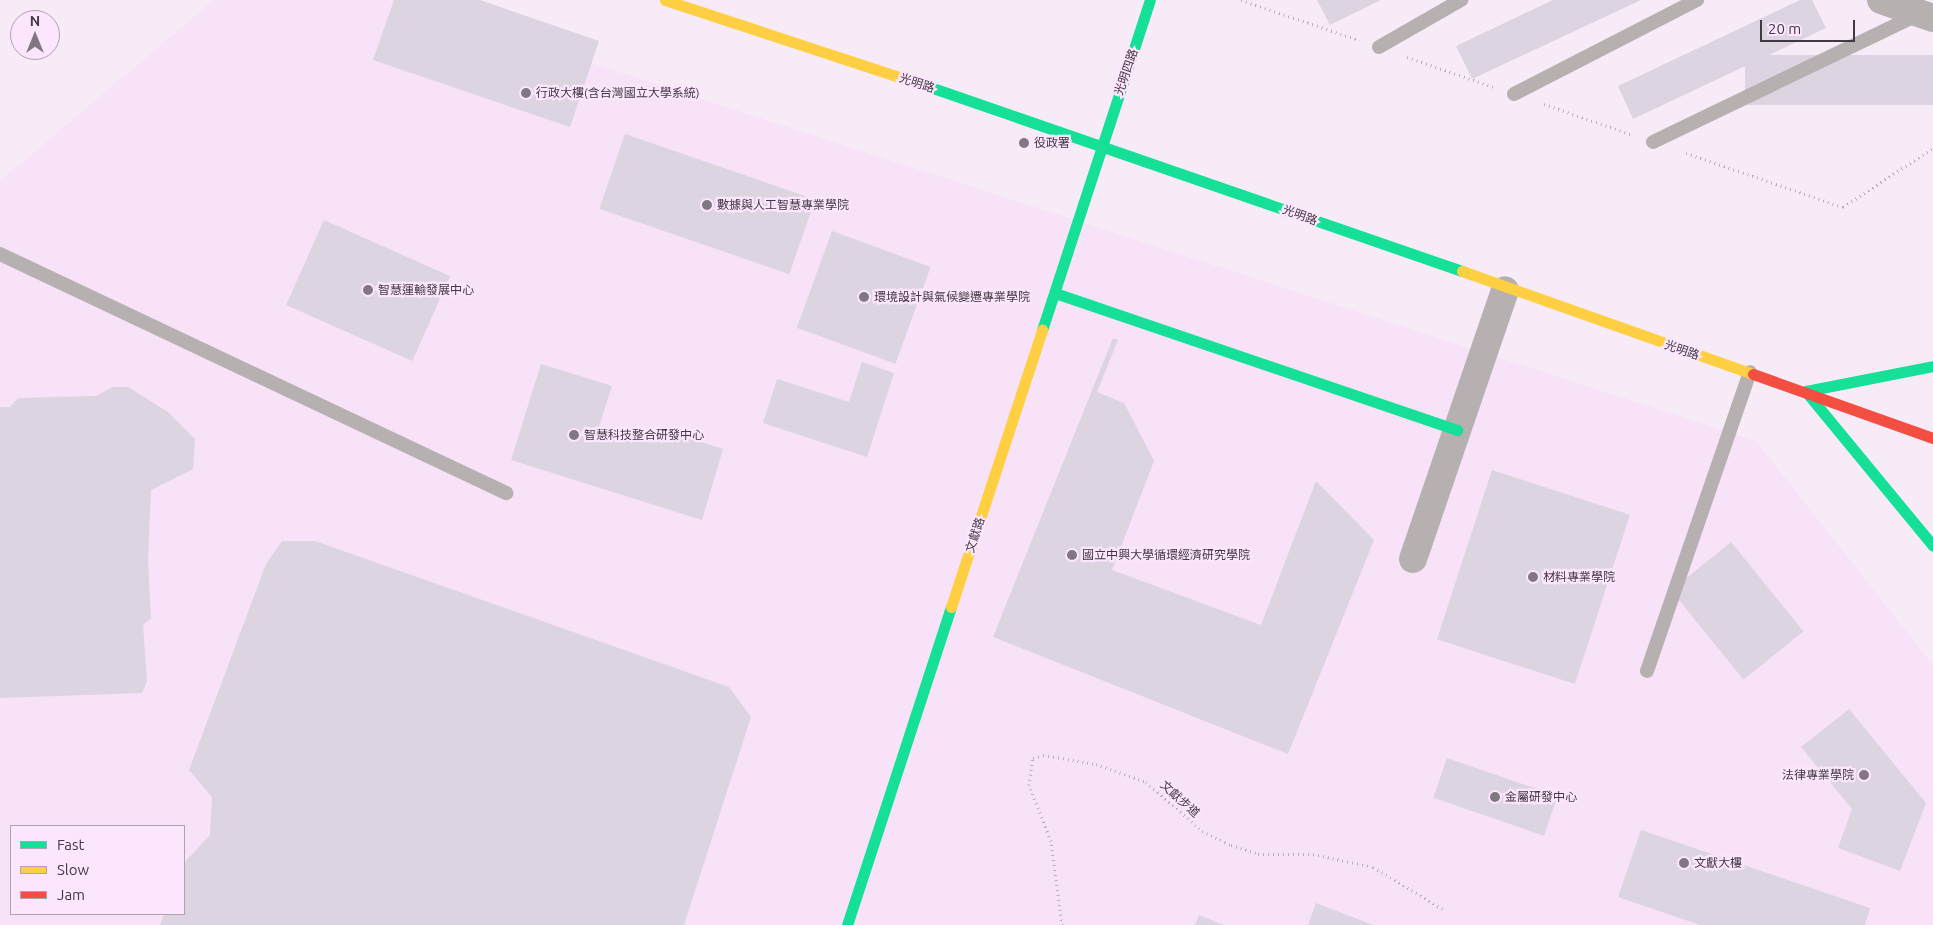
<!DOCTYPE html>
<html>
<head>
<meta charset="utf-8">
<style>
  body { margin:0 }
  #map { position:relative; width:1933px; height:925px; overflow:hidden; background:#f7ebf8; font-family:Ubuntu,"Noto Sans TC",sans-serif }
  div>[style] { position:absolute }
  .built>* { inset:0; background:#f7e2f8 }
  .building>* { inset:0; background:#dcd4e1; transform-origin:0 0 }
  .path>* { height:3px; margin-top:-1.5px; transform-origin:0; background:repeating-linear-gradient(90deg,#b6b0b1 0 1px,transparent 0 5px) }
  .lane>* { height:14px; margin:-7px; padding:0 7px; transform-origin:7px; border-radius:7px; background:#b6b0b0 }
  .street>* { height:28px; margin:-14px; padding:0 14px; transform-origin:14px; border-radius:14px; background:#b6b0b0 }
  .fast>* { height:11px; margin:-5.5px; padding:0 5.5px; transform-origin:5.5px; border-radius:5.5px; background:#16e098 }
  .slow>* { height:11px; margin:-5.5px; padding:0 5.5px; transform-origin:5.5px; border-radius:5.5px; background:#ffcf43 }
  .jam>* { height:11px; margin:-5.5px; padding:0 5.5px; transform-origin:5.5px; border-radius:5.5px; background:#f24e42 }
  .dots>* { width:14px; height:14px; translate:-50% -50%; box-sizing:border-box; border:2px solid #fce6fd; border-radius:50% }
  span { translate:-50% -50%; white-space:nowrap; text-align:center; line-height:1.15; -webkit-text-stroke:4.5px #fce6fd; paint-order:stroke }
  .street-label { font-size:12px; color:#423942 }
  .poi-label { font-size:12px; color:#423942 }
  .left { translate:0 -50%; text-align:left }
  .right { translate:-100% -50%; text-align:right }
  .legend { position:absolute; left:10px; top:825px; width:175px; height:90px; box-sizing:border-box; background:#fce6fd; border:1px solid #b2a1b2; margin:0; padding:6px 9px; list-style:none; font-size:15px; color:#423942 }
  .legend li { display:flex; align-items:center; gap:10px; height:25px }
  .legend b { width:25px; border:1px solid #b2a1b2 }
  .north { position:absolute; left:10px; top:10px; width:50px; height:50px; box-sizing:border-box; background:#fce6fd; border:1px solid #b2a1b2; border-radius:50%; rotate:0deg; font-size:14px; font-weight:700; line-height:20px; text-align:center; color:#423942 }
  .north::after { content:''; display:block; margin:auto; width:18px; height:22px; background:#817782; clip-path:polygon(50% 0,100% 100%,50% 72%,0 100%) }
  .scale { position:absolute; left:1760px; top:20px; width:95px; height:22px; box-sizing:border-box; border:2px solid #423942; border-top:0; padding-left:6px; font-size:15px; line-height:18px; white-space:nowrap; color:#423942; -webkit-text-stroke:4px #fce6fd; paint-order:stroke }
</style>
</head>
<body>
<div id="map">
  <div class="built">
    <div style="clip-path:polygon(evenodd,214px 0,396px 0,1756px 441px,1933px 665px,1933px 925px,0 925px,0 181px,214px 0,11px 826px,184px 826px,184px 914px,11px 914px,11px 826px)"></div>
  </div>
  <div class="building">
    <div style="clip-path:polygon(394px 0,480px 0,599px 41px,570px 127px,373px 60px)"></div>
    <div style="clip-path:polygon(1317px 0,1381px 0,1330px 25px)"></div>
    <div style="clip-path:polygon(1553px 0,1641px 0,1472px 79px,1456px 46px)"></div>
    <div style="clip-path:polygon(1800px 0,1812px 0,1826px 28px,1633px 119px,1618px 86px)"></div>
    <div style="left:1933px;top:55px;width:50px;height:188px;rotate:90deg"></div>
    <div style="left:625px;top:134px;width:201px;height:79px;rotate:19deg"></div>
    <div style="left:324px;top:220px;width:138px;height:93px;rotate:24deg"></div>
    <div style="left:832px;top:231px;width:105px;height:103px;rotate:20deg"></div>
    <div style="clip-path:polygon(1113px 338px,1118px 340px,1097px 392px,1124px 403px,1154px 461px,1112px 570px,1261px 625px,1316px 481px,1374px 540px,1288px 754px,993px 637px)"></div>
    <div style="clip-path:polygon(862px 362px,894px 373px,867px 457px,763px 423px,777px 379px,849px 402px)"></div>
    <div style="clip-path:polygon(541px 364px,612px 386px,599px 426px,652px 442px,657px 428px,723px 449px,702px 520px,511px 460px)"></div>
    <div style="clip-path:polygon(113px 387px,128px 387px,168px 412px,195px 439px,193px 469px,151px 490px,148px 560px,151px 618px,143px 625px,147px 681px,142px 693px,0 698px,0 407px,10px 407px,18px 398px,96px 396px)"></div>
    <div style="left:1492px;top:470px;width:145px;height:178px;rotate:18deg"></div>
    <div style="clip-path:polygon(282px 541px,315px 541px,729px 687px,751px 717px,684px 925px,160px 925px,164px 914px,184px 914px,184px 863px,210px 835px,212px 797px,189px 770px,266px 564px)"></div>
    <div style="left:1731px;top:542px;width:115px;height:77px;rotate:51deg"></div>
    <div style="clip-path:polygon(1849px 709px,1926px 803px,1900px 871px,1838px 848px,1852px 809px,1801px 747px)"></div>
    <div style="left:1447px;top:758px;width:117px;height:42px;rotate:19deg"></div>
    <div style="clip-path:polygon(1641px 830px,1870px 908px,1865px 925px,1700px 925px,1618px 897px)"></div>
    <div style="clip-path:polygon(1316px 903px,1373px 925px,1308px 925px)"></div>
    <div style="clip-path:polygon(1199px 915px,1224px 925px,1195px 925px)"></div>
  </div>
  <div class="path">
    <div style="left:1241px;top:0;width:125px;rotate:18.7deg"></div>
    <div style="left:1407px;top:57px;width:91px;rotate:19.2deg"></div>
    <div style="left:1544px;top:104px;width:94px;rotate:19.2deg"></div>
    <div style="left:1686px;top:153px;width:166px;rotate:19deg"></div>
    <div style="left:1843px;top:207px;width:108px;rotate:-33.2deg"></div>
    <div style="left:1062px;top:925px;width:85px;rotate:-97.5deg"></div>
    <div style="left:1051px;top:841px;width:60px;rotate:-111.4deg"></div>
    <div style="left:1029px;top:785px;width:27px;rotate:-82deg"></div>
    <div style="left:1033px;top:758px;width:10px;rotate:-17deg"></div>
    <div style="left:1043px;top:755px;width:54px;rotate:9.6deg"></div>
    <div style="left:1096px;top:764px;width:53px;rotate:19.8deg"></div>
    <div style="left:1146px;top:782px;width:74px;rotate:41.2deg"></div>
    <div style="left:1202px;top:831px;width:32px;rotate:26deg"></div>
    <div style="left:1231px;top:845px;width:28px;rotate:18deg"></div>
    <div style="left:1258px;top:854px;width:55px"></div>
    <div style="left:1313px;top:854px;width:61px;rotate:12.2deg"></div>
    <div style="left:1373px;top:867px;width:82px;rotate:31deg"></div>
  </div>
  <div class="lane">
    <div style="left:1379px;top:47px;width:95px;rotate:-29.8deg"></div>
    <div style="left:1514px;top:94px;width:206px;rotate:-27.2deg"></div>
    <div style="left:1653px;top:142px;width:295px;rotate:-25.7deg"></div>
    <div style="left:0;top:254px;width:560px;rotate:25.28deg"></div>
    <div style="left:1647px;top:671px;width:316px;rotate:-71deg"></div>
  </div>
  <div class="street">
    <div style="left:1881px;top:0;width:55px;rotate:19.1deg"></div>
    <div style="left:1413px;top:559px;width:284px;rotate:-71.1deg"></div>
  </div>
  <div class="fast">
    <div style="left:927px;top:86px;width:566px;rotate:19.08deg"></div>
    <div style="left:1055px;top:293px;width:425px;rotate:18.8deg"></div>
    <div style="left:1042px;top:330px;width:347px;rotate:-71.9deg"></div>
    <div style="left:1806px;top:391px;width:129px;rotate:-11.1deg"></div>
    <div style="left:1807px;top:393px;width:198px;rotate:50.5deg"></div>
    <div style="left:847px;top:925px;width:335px;rotate:-71.9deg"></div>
  </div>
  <div class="slow">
    <div style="left:665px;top:0;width:276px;rotate:18.2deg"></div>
    <div style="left:1462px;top:271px;width:309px;rotate:19.5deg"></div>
    <div style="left:951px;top:607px;width:292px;rotate:-71.8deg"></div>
  </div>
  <div class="jam">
    <div style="left:1753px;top:374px;width:191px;rotate:19.6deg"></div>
  </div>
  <div class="dots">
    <div style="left:526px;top:93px;background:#817782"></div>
    <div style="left:1024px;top:143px;background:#817782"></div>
    <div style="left:707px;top:205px;background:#817782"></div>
    <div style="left:368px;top:290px;background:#817782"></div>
    <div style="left:864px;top:297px;background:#817782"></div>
    <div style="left:574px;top:435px;background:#817782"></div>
    <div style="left:1072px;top:555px;background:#817782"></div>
    <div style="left:1533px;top:577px;background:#817782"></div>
    <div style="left:1864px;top:775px;background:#817782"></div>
    <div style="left:1495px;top:797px;background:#817782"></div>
    <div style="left:1684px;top:863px;background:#817782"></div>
  </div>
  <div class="street-label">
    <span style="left:1126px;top:72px;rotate:-71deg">光明四路</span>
    <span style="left:917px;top:83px;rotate:18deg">光明路</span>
    <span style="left:1300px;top:215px;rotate:20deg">光明路</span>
    <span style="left:1682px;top:350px;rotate:19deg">光明路</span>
    <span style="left:975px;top:535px;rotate:-72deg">文獻路</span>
    <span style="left:1180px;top:799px;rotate:42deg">文獻步道</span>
  </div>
  <div class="poi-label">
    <span class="left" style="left:536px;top:93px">行政大樓(含台灣國立大學系統)</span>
    <span class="left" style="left:1034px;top:143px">役政署</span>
    <span class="left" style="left:717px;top:205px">數據與人工智慧專業學院</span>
    <span class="left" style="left:378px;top:290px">智慧運輸發展中心</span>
    <span class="left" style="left:874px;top:297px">環境設計與氣候變遷專業學院</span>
    <span class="left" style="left:584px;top:435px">智慧科技整合研發中心</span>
    <span class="left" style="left:1082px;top:555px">國立中興大學循環經濟研究學院</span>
    <span class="left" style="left:1543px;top:577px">材料專業學院</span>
    <span class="right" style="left:1854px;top:775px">法律專業學院</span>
    <span class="left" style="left:1505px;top:797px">金屬研發中心</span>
    <span class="left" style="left:1694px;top:863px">文獻大樓</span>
  </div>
  <ul class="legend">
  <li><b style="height:6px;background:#16e098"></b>Fast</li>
  <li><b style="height:6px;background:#ffcf43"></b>Slow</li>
  <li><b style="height:6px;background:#f24e42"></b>Jam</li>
  </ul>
  <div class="north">N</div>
  <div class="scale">20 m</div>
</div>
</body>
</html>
